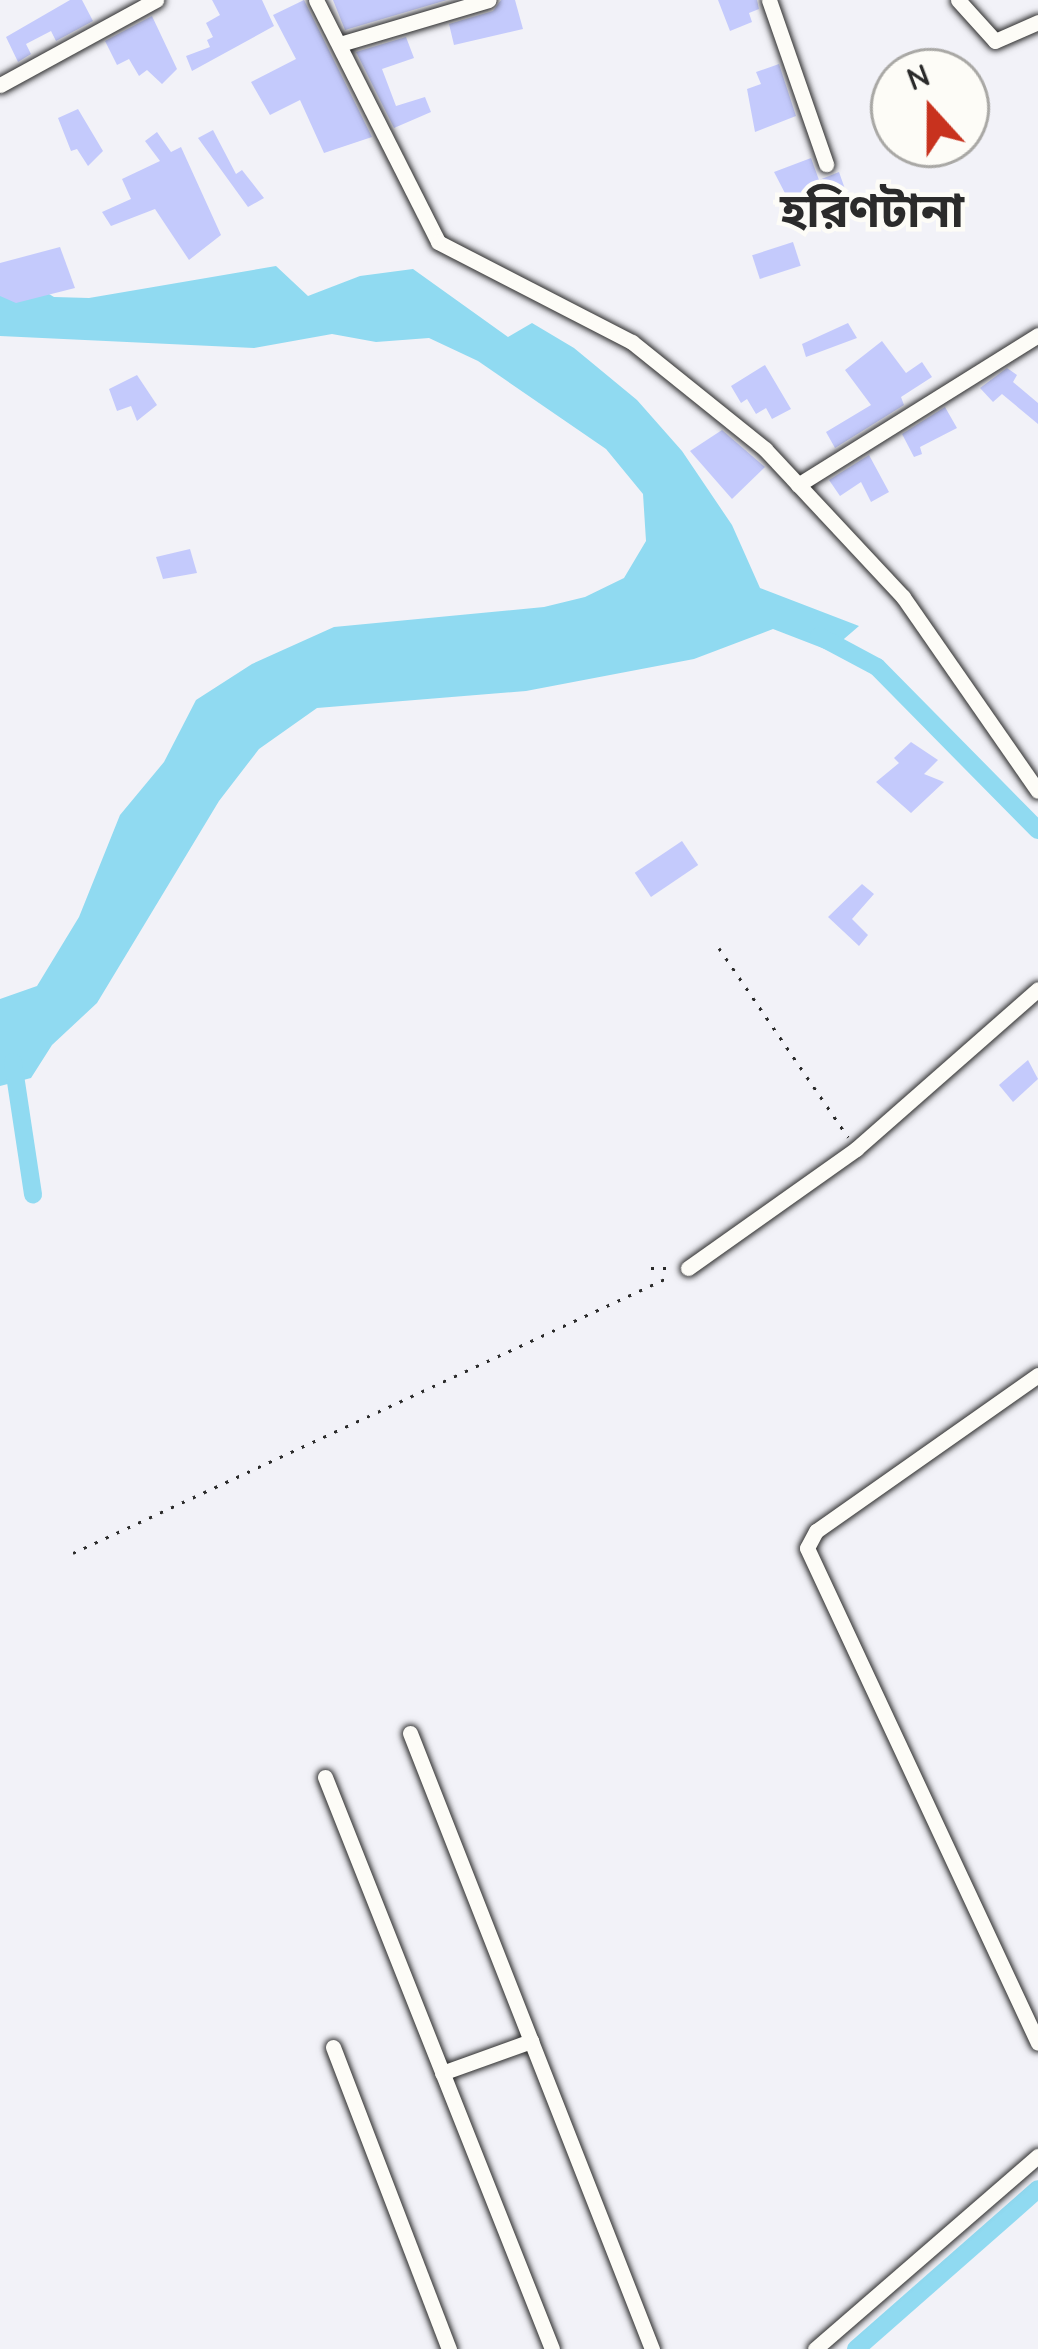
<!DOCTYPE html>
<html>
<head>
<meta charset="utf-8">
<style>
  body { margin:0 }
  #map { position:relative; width:1038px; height:2349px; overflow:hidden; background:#f2f2f8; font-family:"Comic Neue","Noto Sans Bengali",sans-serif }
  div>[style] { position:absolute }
  .water>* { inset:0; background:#90daf1 }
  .canal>* { height:18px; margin:-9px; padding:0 9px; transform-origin:9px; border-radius:9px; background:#90daf1 }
  .building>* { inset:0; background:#c4cafc; transform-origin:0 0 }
  .path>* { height:3px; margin-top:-1.5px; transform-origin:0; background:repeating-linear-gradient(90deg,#2b2b2b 0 3px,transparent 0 12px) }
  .roads { filter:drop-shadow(0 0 3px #2b2b2b) drop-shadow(0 0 3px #2b2b2b) }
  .street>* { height:15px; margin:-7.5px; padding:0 7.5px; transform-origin:7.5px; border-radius:7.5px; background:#fdfcf7 }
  span { translate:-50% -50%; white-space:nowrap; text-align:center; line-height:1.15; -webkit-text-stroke:9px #fdfcf7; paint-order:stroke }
  .district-label { font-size:48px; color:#2b2b2b; font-weight:700 }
  .north { position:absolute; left:870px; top:48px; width:120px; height:120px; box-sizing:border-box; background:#fdfcf7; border:3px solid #a9a8a5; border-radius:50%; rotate:339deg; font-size:33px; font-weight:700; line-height:48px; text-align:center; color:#2b2b2b }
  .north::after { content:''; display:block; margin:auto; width:42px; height:54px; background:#c8321e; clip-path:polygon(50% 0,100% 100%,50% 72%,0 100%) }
</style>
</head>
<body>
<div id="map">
  <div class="water">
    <div style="clip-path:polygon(0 265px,54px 297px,89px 298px,276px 266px,308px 296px,360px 276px,413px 269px,508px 337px,532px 323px,574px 348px,637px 400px,682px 451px,732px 525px,760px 588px,859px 626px,830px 651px,773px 629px,694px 659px,526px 691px,317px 708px,259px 749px,219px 801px,97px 1003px,52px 1045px,31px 1078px,0 1086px,0 999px,37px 986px,79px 917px,120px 815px,164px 762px,196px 700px,252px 664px,334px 627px,544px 607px,585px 597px,624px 578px,646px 541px,643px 494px,606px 449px,478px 361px,429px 338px,376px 342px,332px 334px,254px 348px,0 336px)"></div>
  </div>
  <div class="canal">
    <div style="left:819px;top:636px;width:66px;rotate:28.1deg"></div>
    <div style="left:877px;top:667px;width:229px;rotate:45.4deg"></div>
    <div style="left:13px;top:1062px;width:134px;rotate:81.4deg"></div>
    <div style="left:856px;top:2349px;width:242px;rotate:-41.3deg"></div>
  </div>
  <div class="building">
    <div style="clip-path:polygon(70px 0,82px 0,93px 21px,56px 41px,51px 31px,26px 44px,31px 54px,18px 62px,6px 37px)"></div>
    <div style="clip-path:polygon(212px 0,262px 0,274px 26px,192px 71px,186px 56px,210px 47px,207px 40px,213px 37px,206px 23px,220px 15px)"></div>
    <div style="clip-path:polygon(304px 0,372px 137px,324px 153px,300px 100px,270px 115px,251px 82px,296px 59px,273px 15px)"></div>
    <div style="clip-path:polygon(333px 0,447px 0,345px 30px)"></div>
    <div style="clip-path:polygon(501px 0,515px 0,523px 29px,454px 45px,449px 24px,493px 11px)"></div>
    <div style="clip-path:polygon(718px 0,757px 0,759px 9px,749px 13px,752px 22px,730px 31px)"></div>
    <div style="clip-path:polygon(152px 16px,177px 69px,162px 84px,147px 70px,139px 76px,129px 59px,117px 65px,105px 41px)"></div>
    <div style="clip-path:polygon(406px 37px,414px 58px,382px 69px,396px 106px,425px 97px,431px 112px,394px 128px,356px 52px)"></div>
    <div style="clip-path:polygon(779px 64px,796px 116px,755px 132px,747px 89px,761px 84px,756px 72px)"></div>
    <div style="clip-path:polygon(78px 109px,103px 151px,88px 166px,77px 149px,71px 151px,58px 118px)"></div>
    <div style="clip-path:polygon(213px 130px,236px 174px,242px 170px,264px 198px,248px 207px,198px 138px)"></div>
    <div style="clip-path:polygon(157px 132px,171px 152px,181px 147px,221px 235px,189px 260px,155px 209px,111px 226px,102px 212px,131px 199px,122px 179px,160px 161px,145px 141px)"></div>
    <div style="clip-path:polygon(811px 158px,819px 180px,839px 172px,845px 189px,815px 201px,822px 218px,802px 226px,774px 172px)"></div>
    <div style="left:793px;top:242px;width:25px;height:43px;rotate:72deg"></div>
    <div style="clip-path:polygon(60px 247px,75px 288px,16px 303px,0 296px,0 263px)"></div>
    <div style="clip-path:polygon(848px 323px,857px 338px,806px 357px,802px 344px)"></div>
    <div style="clip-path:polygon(882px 341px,906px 373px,922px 362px,932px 377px,901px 397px,904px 405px,835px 448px,826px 432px,871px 405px,845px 370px)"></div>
    <div style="clip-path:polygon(765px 365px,791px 409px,772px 419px,766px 408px,756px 414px,747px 399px,741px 403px,731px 386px)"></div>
    <div style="clip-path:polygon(1007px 368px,1017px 375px,1013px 382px,1038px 403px,1038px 424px,1002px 394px,993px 402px,980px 388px)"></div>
    <div style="clip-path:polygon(137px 375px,157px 405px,137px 421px,131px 406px,117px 411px,109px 389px)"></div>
    <div style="clip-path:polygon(945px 407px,957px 428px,920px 447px,922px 454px,914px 457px,902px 434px)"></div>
    <div style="clip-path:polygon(722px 430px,765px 467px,732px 499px,690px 451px)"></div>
    <div style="clip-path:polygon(869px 455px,889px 492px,871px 502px,861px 482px,840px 496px,829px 480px)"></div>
    <div style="clip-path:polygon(190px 549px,197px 573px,163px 579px,156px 557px)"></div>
    <div style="clip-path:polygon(911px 742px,938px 760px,924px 774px,944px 782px,911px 813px,876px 782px,899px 763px,894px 758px)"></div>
    <div style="left:682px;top:841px;width:29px;height:57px;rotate:56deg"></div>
    <div style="clip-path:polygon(862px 884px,874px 894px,852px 919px,868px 935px,859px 946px,828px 917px)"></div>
    <div style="clip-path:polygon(1028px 1060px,1038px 1079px,1013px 1102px,999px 1085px)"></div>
  </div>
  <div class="path">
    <div style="left:719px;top:948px;width:229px;rotate:55.7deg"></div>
    <div style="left:651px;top:1268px;width:22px"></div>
    <div style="left:73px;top:1553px;width:659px;rotate:-24.85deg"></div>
  </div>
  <div class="roads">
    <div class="street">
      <div style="left:316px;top:0;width:271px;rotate:63.2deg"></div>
      <div style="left:438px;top:242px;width:218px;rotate:27.3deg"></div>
      <div style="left:632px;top:342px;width:171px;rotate:38.8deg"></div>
      <div style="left:765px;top:449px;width:202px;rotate:47deg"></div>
      <div style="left:903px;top:597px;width:236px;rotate:55.2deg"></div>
      <div style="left:769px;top:0;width:174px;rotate:70.8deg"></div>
      <div style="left:958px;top:0;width:55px;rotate:47.9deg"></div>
      <div style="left:995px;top:41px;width:47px;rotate:-23.8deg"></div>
      <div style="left:340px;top:44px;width:155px;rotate:-16.5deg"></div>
      <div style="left:0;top:85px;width:178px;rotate:-28.6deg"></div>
      <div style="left:798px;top:485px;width:283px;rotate:-32deg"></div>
      <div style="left:688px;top:1268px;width:206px;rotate:-35.3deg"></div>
      <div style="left:856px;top:1149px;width:242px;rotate:-41.3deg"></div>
      <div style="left:1038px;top:1375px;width:271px;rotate:144.9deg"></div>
      <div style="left:816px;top:1531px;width:19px;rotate:118deg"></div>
      <div style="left:807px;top:1548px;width:546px;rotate:64.98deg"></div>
      <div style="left:410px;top:1733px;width:662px;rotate:68.55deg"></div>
      <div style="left:325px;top:1777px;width:615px;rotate:68.35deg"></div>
      <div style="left:333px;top:2047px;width:324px;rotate:69deg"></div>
      <div style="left:442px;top:2073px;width:95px;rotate:-19.8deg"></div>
      <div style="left:815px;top:2349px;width:295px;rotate:-40.9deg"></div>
    </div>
  </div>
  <div class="district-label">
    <span style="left:872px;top:212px">হরিণটানা</span>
  </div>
  <div class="north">N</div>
</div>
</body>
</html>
